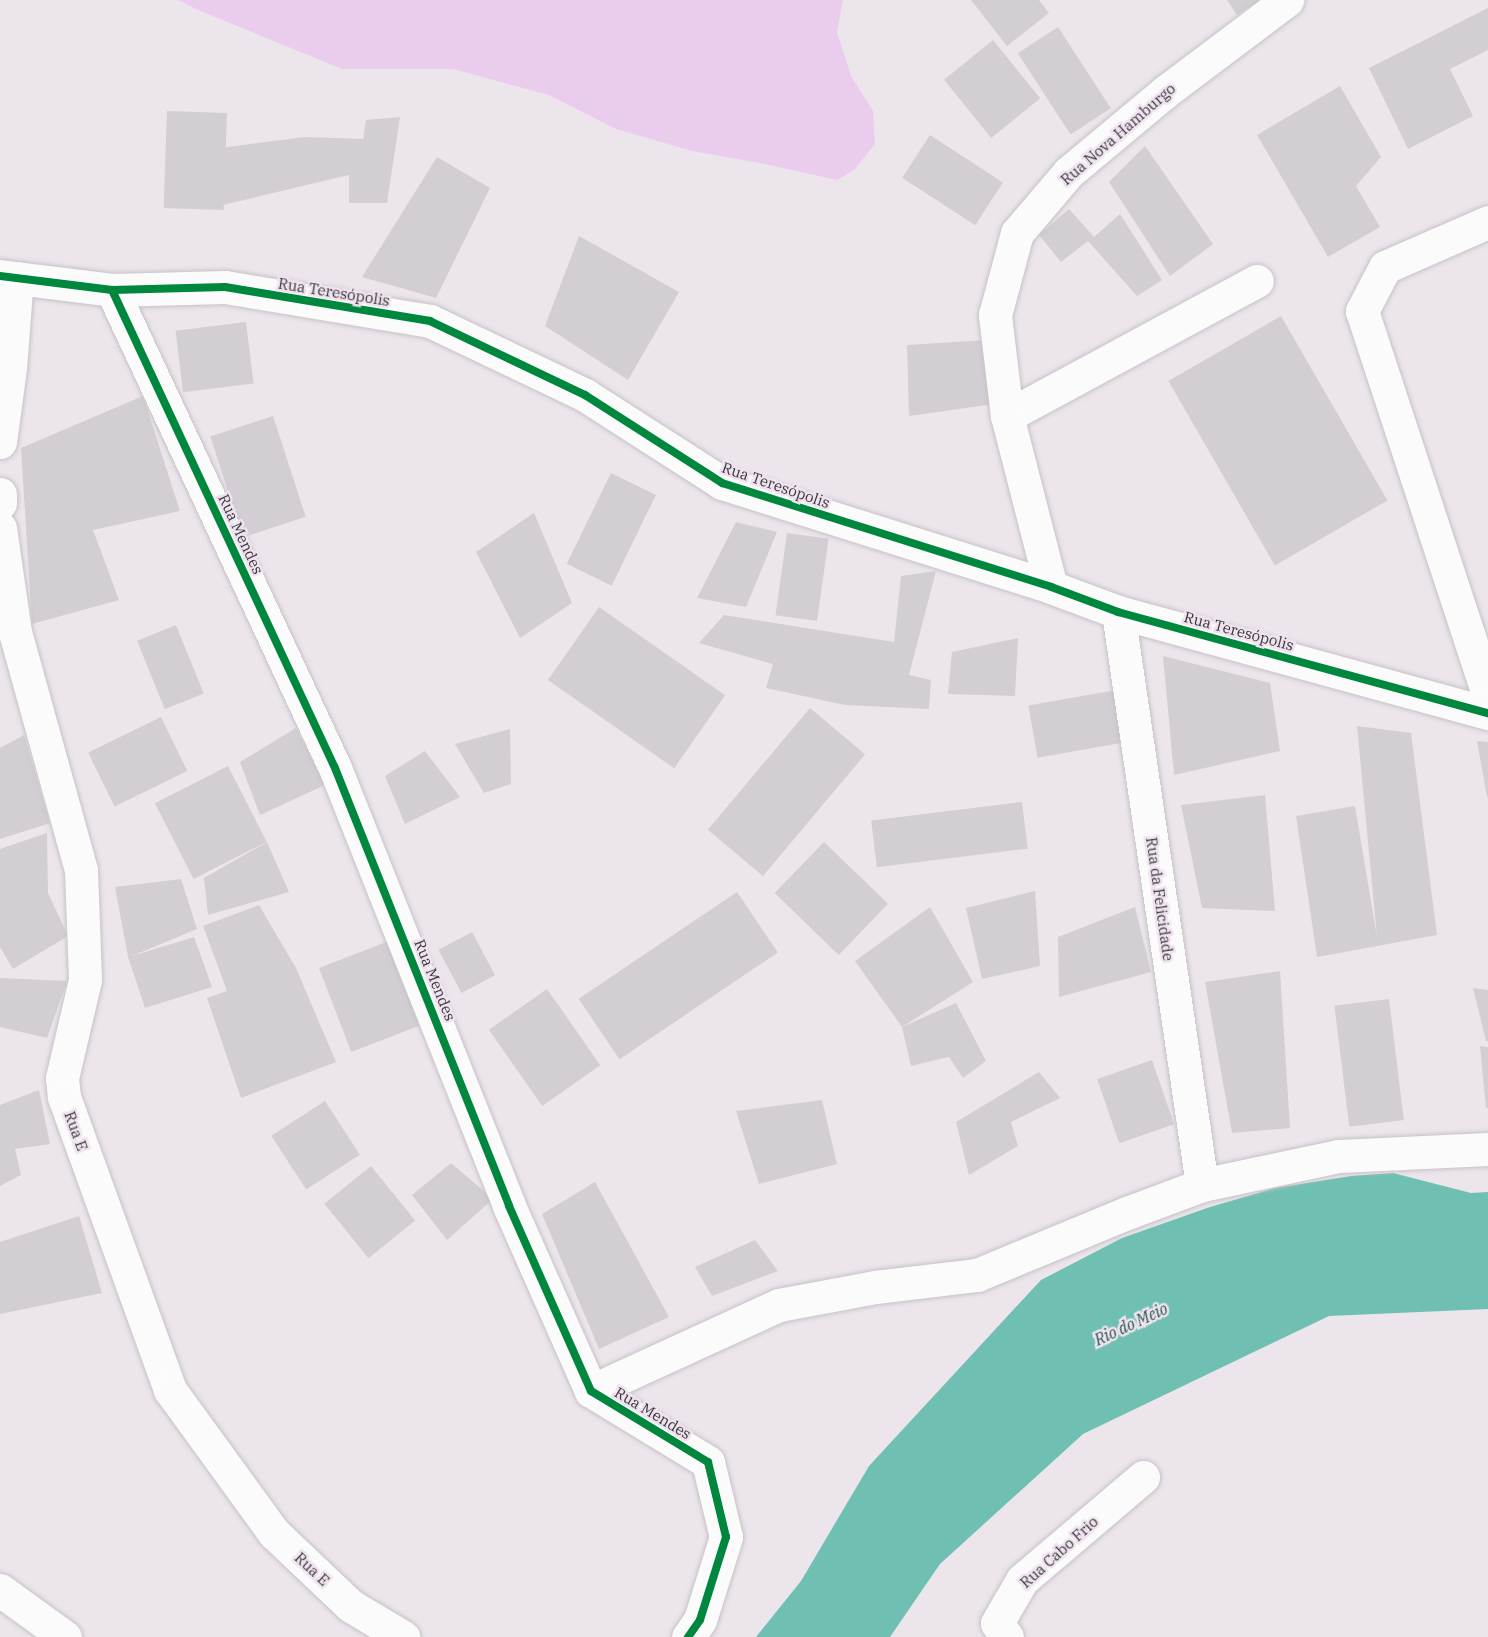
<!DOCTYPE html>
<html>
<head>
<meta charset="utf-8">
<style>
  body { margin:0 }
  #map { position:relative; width:1488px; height:1637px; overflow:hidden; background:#ece6ec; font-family:"IBM Plex Serif",serif }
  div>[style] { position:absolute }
  .green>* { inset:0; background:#eacced }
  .water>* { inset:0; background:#6fbfb3 }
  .building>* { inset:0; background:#d3ced3; transform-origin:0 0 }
  .roads { filter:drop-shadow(0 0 2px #c6c2c6) drop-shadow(0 0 2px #c6c2c6) }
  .minor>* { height:33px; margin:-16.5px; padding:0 16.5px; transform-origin:16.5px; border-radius:16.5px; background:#fcfbfc }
  .cycleway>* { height:8px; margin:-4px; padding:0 4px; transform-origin:4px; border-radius:4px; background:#00873e }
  span { translate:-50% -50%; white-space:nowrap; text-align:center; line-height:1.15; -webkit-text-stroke:5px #eee3ef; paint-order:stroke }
  .street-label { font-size:15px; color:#3b373b }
  .water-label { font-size:16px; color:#26554d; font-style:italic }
</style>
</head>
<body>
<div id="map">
  <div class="green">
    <div style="clip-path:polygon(178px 0,843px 0,837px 32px,851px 76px,873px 111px,875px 144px,854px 170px,837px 180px,765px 164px,692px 151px,616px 129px,549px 95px,453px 69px,342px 69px,198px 10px)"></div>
  </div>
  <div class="water">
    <div style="clip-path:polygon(1393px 1173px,1471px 1193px,1488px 1192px,1488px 1309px,1329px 1316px,1083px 1434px,940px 1564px,890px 1637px,756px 1637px,801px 1581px,869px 1466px,1041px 1280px,1122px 1238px,1210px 1207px,1275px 1188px,1351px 1176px)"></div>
  </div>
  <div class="building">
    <div style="clip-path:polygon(971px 0,1039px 0,1049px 13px,1007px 46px)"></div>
    <div style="clip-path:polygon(1227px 0,1260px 0,1237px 15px)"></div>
    <div style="clip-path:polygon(1488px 8px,1488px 50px,1450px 69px,1473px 116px,1408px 149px,1369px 68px)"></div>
    <div style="left:1058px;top:27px;width:97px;height:48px;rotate:57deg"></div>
    <div style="left:993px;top:40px;width:75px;height:63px;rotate:51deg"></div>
    <div style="clip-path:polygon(1340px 86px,1381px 157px,1356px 186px,1380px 227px,1328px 257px,1257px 135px)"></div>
    <div style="left:167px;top:111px;width:60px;height:97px;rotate:2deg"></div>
    <div style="clip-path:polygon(400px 117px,387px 203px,349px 203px,349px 175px,223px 205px,220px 148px,305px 137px,363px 139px,366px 120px)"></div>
    <div style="left:930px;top:135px;width:87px;height:51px;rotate:33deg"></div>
    <div style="clip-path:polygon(1145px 146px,1213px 244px,1170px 276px,1109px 182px)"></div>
    <div style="clip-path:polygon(437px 157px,490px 188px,436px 298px,362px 277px)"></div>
    <div style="clip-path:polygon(1069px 209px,1094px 237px,1120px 214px,1162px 280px,1137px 296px,1088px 241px,1061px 262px,1039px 235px)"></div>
    <div style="clip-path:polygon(579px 236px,679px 292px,628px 380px,545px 326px)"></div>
    <div style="left:1281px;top:316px;width:213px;height:130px;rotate:60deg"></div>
    <div style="left:246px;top:322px;width:62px;height:71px;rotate:83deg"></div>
    <div style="clip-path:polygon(987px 340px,994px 404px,909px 416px,907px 345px)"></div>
    <div style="clip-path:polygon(143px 396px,180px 511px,93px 530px,119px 600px,32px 624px,21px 448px)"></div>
    <div style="left:273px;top:416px;width:106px;height:66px;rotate:72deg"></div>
    <div style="left:611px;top:473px;width:50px;height:101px;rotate:26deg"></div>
    <div style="clip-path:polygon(534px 513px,572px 603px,520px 638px,476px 552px)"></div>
    <div style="clip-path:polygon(736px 522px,777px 532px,746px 607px,697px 598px)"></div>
    <div style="left:787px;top:533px;width:42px;height:83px;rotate:8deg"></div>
    <div style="clip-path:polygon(936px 571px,909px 675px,931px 680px,929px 709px,845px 705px,766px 688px,773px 664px,699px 643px,724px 615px,894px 642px,901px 576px)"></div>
    <div style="left:599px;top:607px;width:154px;height:89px;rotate:35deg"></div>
    <div style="left:176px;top:625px;width:74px;height:42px;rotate:68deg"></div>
    <div style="clip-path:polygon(1018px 638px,1015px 696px,948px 694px,952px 652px)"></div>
    <div style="clip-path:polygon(1163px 656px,1270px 683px,1280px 751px,1174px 775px)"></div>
    <div style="left:1116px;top:690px;width:53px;height:89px;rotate:80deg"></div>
    <div style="left:810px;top:708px;width:72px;height:159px;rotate:40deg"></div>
    <div style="left:161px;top:717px;width:60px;height:81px;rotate:64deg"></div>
    <div style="clip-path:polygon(1357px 726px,1411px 733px,1437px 935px,1317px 957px,1296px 816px,1355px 806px,1377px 937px)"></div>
    <div style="clip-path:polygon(296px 728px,325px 785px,260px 815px,240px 762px)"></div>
    <div style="clip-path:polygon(510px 729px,511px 784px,484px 793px,455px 744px)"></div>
    <div style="clip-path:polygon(24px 735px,50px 823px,0 839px,0 748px)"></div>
    <div style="clip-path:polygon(1477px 741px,1488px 742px,1488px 797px,1487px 797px)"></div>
    <div style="clip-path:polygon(425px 751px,460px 797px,405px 824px,385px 776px)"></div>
    <div style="left:228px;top:766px;width:85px;height:82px;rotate:63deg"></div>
    <div style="clip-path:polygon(1265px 795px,1275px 911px,1202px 908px,1181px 805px)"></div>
    <div style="left:1022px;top:802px;width:47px;height:152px;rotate:83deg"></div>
    <div style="clip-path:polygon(47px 833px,48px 893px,68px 936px,13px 969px,0 947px,0 849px)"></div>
    <div style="clip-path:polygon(267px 842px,289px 892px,208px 915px,204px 878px)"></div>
    <div style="left:824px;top:842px;width:89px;height:71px;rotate:44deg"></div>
    <div style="clip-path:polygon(181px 879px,197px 929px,132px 956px,194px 937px,212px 987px,145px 1008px,128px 957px,115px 887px)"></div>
    <div style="clip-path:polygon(1035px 891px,1040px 966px,982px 979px,966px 908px)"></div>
    <div style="left:737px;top:892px;width:73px;height:191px;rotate:56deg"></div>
    <div style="clip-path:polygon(259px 905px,296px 968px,336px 1062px,241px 1098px,207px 998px,227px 991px,203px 926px)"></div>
    <div style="clip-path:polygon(930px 907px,973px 982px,902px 1027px,855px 961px)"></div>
    <div style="clip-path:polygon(1135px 907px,1151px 972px,1059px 997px,1058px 937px)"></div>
    <div style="left:472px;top:932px;width:49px;height:38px;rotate:62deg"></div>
    <div style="left:389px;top:941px;width:90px;height:75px;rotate:69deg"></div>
    <div style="clip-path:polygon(1280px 971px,1290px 1128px,1232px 1133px,1205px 982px)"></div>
    <div style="clip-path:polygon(0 978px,67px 981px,47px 1038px,0 1027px)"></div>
    <div style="clip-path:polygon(1473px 988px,1488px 990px,1488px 1041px,1486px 1041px)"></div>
    <div style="left:547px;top:989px;width:93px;height:71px;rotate:55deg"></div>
    <div style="left:1389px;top:999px;width:122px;height:55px;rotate:83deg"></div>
    <div style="clip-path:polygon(956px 1003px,986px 1061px,963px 1078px,949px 1057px,911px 1066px,902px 1027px)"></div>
    <div style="clip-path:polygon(1480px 1046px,1488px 1047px,1488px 1108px,1486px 1108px)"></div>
    <div style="left:1152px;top:1060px;width:68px;height:58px;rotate:71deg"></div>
    <div style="clip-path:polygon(1039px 1072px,1060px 1098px,1011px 1122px,1018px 1146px,969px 1175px,956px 1122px)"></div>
    <div style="clip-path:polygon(39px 1090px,50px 1144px,15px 1149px,21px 1175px,0 1186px,0 1105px)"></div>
    <div style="clip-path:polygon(822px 1100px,837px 1164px,759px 1184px,736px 1111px)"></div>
    <div style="left:325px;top:1101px;width:64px;height:64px;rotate:57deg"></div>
    <div style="clip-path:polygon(451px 1163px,493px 1199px,447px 1240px,412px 1195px)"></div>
    <div style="left:371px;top:1166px;width:70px;height:60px;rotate:51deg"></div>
    <div style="clip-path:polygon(595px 1182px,669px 1317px,599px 1349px,542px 1214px)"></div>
    <div style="clip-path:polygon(79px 1216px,102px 1293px,0 1314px,0 1242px)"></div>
    <div style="clip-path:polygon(755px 1240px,778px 1271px,712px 1296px,695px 1267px)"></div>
  </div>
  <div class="roads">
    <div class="minor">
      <div style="left:1488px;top:222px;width:112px;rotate:156.4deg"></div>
      <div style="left:1385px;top:267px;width:50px;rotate:117.6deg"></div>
      <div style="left:1362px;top:311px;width:404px;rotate:71.8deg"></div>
      <div style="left:0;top:276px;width:113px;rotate:7.1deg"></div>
      <div style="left:112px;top:290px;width:113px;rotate:-1.5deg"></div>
      <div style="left:225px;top:287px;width:208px;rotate:9.4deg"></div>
      <div style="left:430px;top:321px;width:172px;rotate:25.5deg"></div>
      <div style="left:585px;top:395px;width:163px;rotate:32.7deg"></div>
      <div style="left:722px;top:483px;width:345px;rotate:17.5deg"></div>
      <div style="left:1051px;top:587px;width:72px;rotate:20.5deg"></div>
      <div style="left:1118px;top:612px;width:384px;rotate:15.3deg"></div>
      <div style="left:112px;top:290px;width:527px;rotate:64.99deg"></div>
      <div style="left:335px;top:768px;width:471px;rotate:68.3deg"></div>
      <div style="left:509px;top:1206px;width:202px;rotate:66.1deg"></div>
      <div style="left:591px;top:1391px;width:137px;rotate:31.3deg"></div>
      <div style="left:708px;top:1462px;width:77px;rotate:76.5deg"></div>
      <div style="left:726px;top:1537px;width:87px;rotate:107.4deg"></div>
      <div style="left:700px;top:1620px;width:21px;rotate:125deg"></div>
      <div style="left:1007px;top:416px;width:284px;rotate:-28.4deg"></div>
      <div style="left:0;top:442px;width:75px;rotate:-82.3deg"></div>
      <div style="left:10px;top:368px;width:90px;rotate:-85.6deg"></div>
      <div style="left:0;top:494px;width:9px;rotate:90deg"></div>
      <div style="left:0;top:528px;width:105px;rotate:81.8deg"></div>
      <div style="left:15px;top:632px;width:247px;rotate:74.5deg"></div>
      <div style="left:81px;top:870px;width:110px;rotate:87.9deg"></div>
      <div style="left:85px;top:980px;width:101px;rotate:103.2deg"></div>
      <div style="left:62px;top:1078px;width:19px;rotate:84deg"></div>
      <div style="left:64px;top:1097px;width:312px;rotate:70.1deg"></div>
      <div style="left:170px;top:1390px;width:177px;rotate:54deg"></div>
      <div style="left:274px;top:1533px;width:106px;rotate:43.5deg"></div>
      <div style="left:351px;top:1606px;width:61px;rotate:30.8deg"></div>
      <div style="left:1051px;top:587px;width:177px;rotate:-104.4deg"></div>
      <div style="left:1007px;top:416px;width:102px;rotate:-96.8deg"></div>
      <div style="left:995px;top:315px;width:85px;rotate:-75deg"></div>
      <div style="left:1017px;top:233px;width:80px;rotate:-49.6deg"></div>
      <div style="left:1069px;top:172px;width:125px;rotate:-39.8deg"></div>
      <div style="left:1165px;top:92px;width:153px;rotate:-37deg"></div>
      <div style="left:1118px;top:612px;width:579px;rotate:81.66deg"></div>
      <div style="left:591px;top:1391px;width:207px;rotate:-24.6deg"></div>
      <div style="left:779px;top:1305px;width:98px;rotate:-10.6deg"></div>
      <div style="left:875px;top:1287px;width:103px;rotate:-6.7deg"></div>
      <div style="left:977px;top:1275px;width:162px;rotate:-22.5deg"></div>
      <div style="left:1127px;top:1213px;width:80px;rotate:-20.5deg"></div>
      <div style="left:1202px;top:1185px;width:140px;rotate:-12deg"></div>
      <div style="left:1339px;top:1156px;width:149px;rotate:-2.7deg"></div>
      <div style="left:0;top:1590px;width:80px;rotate:35.9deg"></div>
      <div style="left:1007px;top:1637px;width:17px;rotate:-126deg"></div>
      <div style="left:997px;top:1623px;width:50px;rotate:-59.8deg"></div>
      <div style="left:1022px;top:1580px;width:159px;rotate:-40.4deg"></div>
    </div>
  </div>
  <div class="cycleway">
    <div style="left:0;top:276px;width:113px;rotate:7.1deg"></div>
    <div style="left:112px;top:290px;width:113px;rotate:-1.5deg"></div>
    <div style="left:225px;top:287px;width:208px;rotate:9.4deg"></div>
    <div style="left:430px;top:321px;width:172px;rotate:25.5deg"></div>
    <div style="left:585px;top:395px;width:163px;rotate:32.7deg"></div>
    <div style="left:722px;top:483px;width:345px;rotate:17.5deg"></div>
    <div style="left:1051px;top:587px;width:72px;rotate:20.5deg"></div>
    <div style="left:1118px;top:612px;width:384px;rotate:15.3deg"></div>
    <div style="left:112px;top:290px;width:527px;rotate:64.99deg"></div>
    <div style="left:335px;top:768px;width:471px;rotate:68.3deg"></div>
    <div style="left:509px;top:1206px;width:202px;rotate:66.1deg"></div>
    <div style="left:591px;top:1391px;width:137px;rotate:31.3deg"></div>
    <div style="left:708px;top:1462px;width:77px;rotate:76.5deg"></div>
    <div style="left:726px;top:1537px;width:87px;rotate:107.4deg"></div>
    <div style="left:700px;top:1620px;width:21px;rotate:125deg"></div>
  </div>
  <div class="street-label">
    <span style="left:1118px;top:134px;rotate:-41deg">Rua Nova Hamburgo</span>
    <span style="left:334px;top:292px;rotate:9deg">Rua Teresópolis</span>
    <span style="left:776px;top:485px;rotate:19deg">Rua Teresópolis</span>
    <span style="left:241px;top:534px;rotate:65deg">Rua Mendes</span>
    <span style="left:1239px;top:631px;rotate:15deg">Rua Teresópolis</span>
    <span style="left:1160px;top:899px;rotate:82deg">Rua da Felicidade</span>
    <span style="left:435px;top:980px;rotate:68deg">Rua Mendes</span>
    <span style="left:76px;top:1131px;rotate:70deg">Rua E</span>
    <span style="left:653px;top:1413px;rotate:31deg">Rua Mendes</span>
    <span style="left:1059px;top:1552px;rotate:-42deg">Rua Cabo Frio</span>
    <span style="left:312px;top:1569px;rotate:43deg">Rua E</span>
  </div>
  <div class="water-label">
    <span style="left:1131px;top:1324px;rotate:-25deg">Rio do Meio</span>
  </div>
</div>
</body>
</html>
